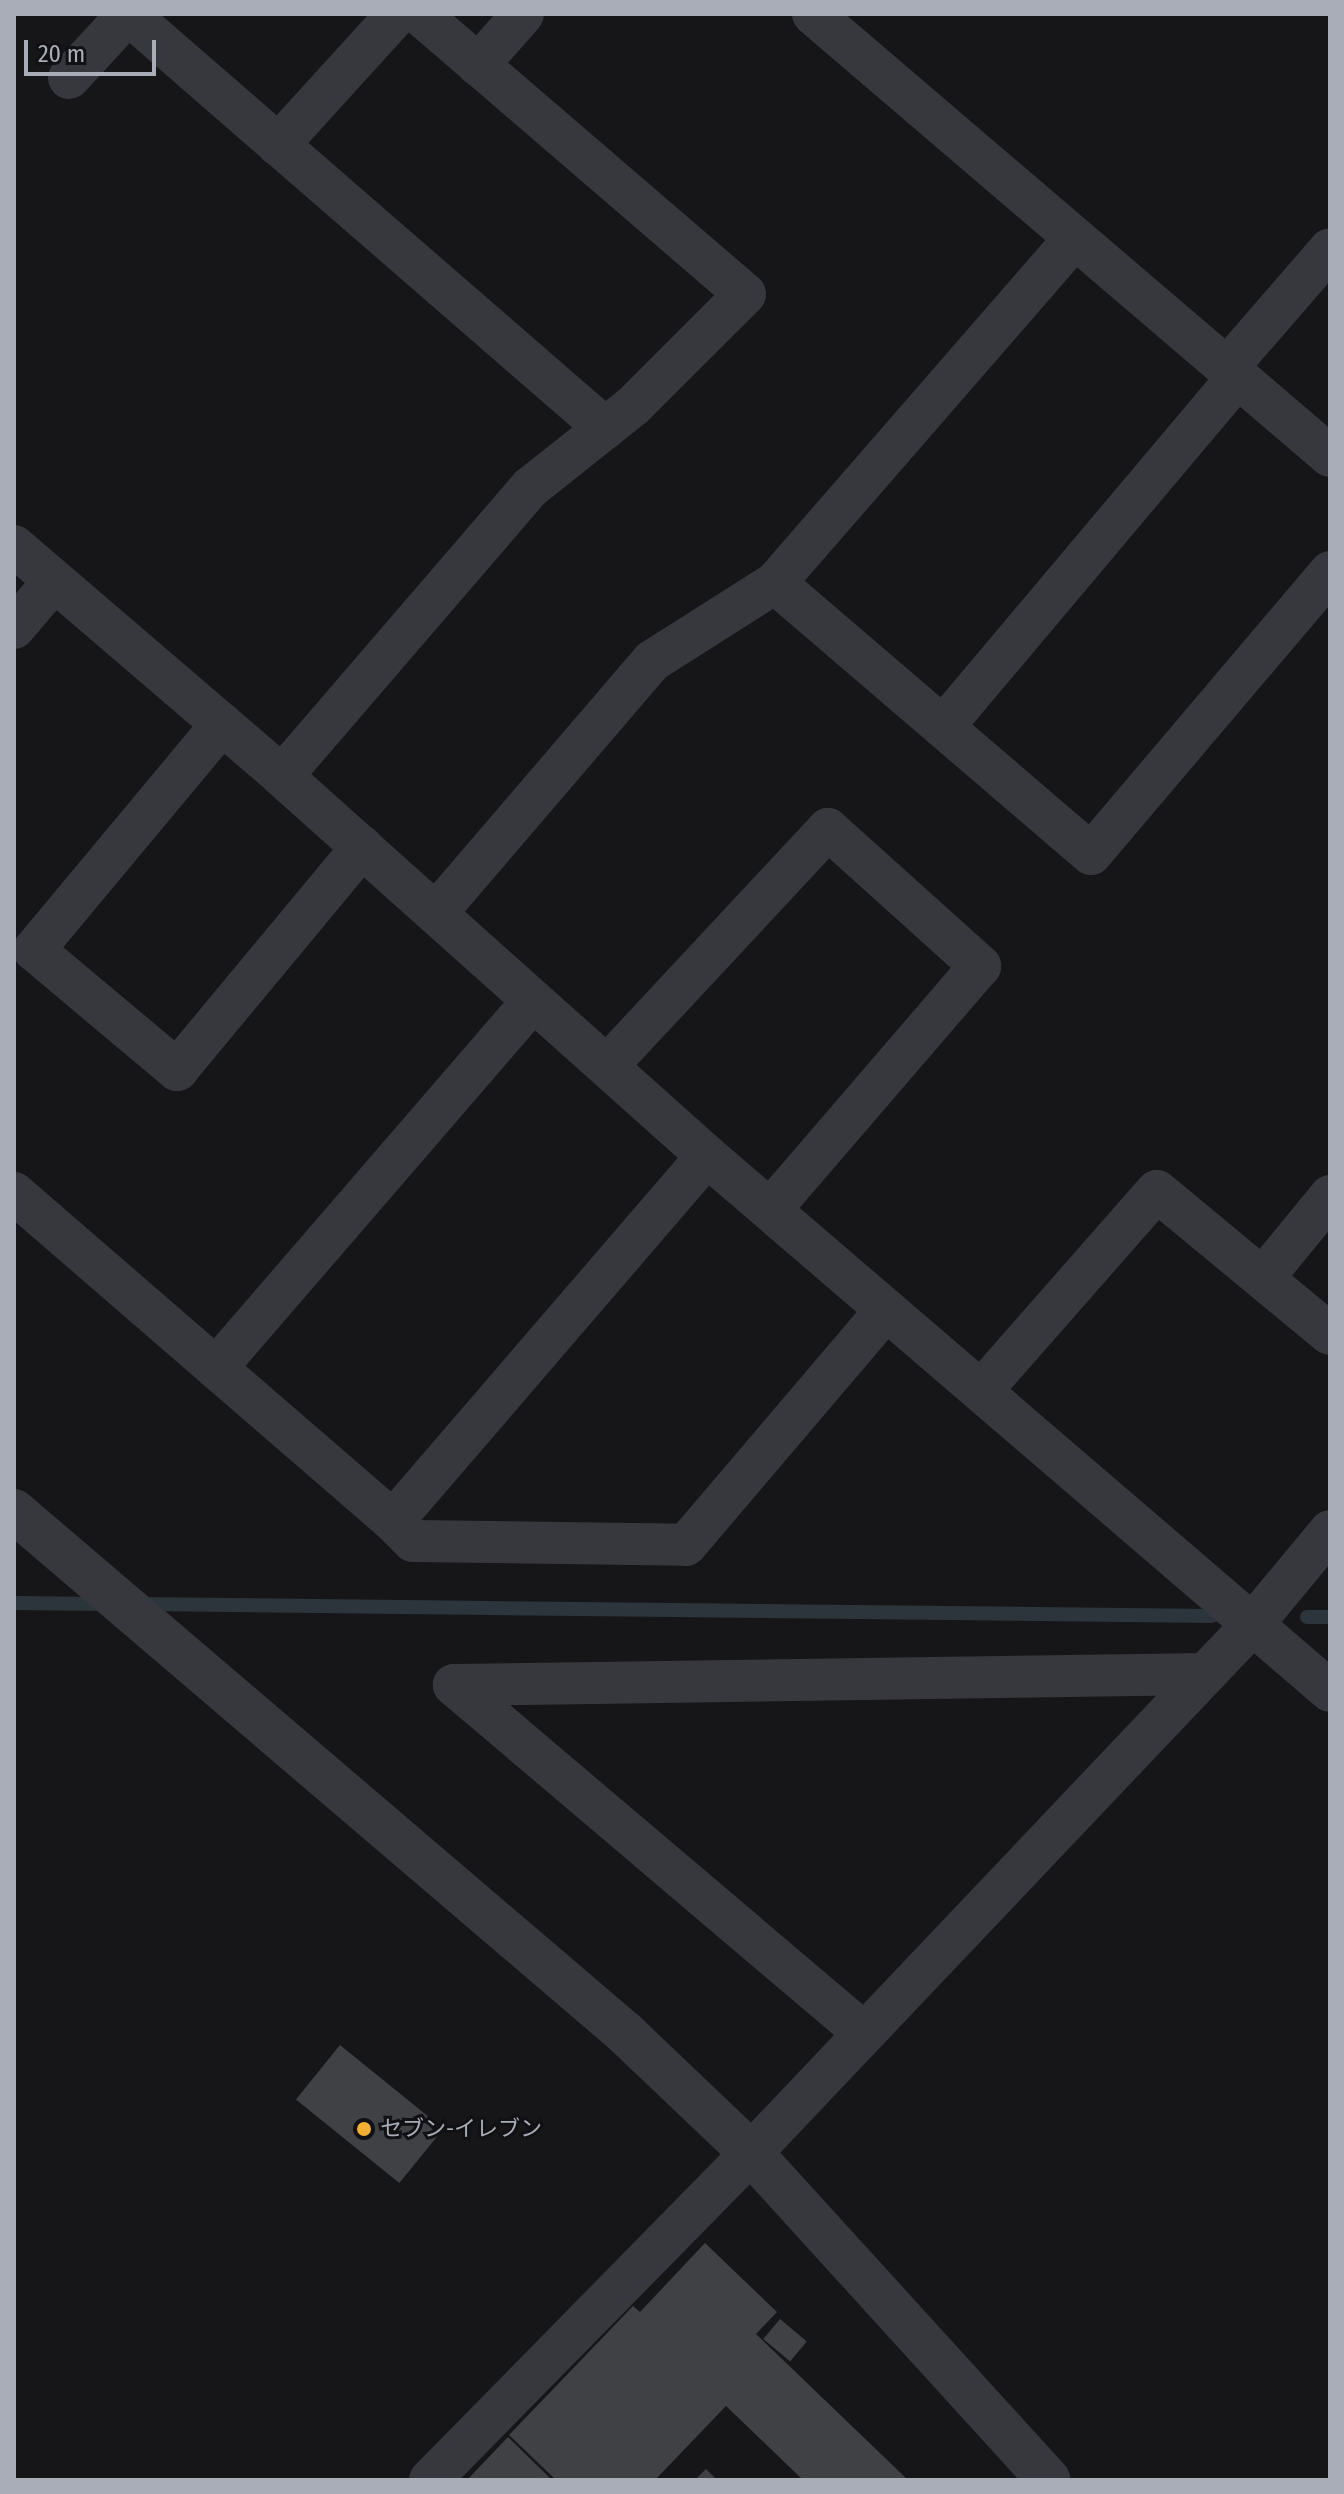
<!DOCTYPE html>
<html>
<head>
<meta charset="utf-8">
<style>
  body { margin:0 }
  #map { position:relative; width:1344px; height:2494px; overflow:hidden; background:#161618; font-family:"Fira Sans Condensed","Noto Sans JP",sans-serif }
  div>[style] { position:absolute }
  .stream>* { height:14px; margin:-7px; padding:0 7px; transform-origin:7px; border-radius:7px; background:#2c353c }
  .building>* { inset:0; background:#404145; transform-origin:0 0 }
  .minor>* { height:42px; margin:-21px; padding:0 21px; transform-origin:21px; border-radius:21px; background:#37383d }
  .tertiary>* { height:44px; margin:-22px; padding:0 22px; transform-origin:22px; border-radius:22px; background:#37383d }
  .dots>* { width:22px; height:22px; translate:-50% -50%; box-sizing:border-box; border:4px solid #111113; border-radius:50% }
  span { translate:-50% -50%; white-space:nowrap; text-align:center; line-height:1.15; -webkit-text-stroke:6px #111113; paint-order:stroke }
  .poi-label { font-size:22px; color:#a8adb8 }
  .left { translate:0 -50%; text-align:left }
  .frame { position:absolute; inset:0; border:16px solid #a8adb8; pointer-events:none }
  .scale { position:absolute; left:24px; top:40px; width:132px; height:36px; box-sizing:border-box; border:4px solid #a8adb8; border-top:0; padding-left:10px; font-size:24px; line-height:28px; white-space:nowrap; color:#a8adb8; -webkit-text-stroke:6px #111113; paint-order:stroke }
</style>
</head>
<body>
<div id="map">
  <div class="stream">
    <div style="left:14px;top:1603px;width:92px;rotate:0.6deg"></div>
    <div style="left:138px;top:1604px;width:1074px;rotate:0.64deg"></div>
    <div style="left:1307px;top:1617px;width:23px"></div>
  </div>
  <div class="building">
    <div style="left:340px;top:2045px;width:133px;height:70px;rotate:39deg"></div>
    <div style="clip-path:polygon(705px 2243px,777px 2312px,756px 2334px,908px 2480px,803px 2480px,726px 2406px,655px 2480px,556px 2480px,509px 2435px,633px 2306px,640px 2312px)"></div>
    <div style="left:780px;top:2319px;width:35px;height:26px;rotate:40deg"></div>
    <div style="clip-path:polygon(508px 2437px,552px 2480px,467px 2480px)"></div>
    <div style="clip-path:polygon(706px 2469px,717px 2480px,695px 2480px)"></div>
  </div>
  <div class="minor">
    <div style="left:128px;top:14px;width:632px;rotate:40.96deg"></div>
    <div style="left:813px;top:14px;width:680px;rotate:40.53deg"></div>
    <div style="left:478px;top:65px;width:68px;rotate:-48.6deg"></div>
    <div style="left:69px;top:78px;width:87px;rotate:-47.3deg"></div>
    <div style="left:278px;top:145px;width:177px;rotate:-47.7deg"></div>
    <div style="left:1227px;top:368px;width:157px;rotate:-49.1deg"></div>
    <div style="left:14px;top:546px;width:353px;rotate:40.6deg"></div>
    <div style="left:282px;top:776px;width:570px;rotate:41.8deg"></div>
    <div style="left:707px;top:1156px;width:821px;rotate:40.65deg"></div>
    <div style="left:775px;top:583px;width:416px;rotate:40.6deg"></div>
    <div style="left:1091px;top:854px;width:370px;rotate:-49.7deg"></div>
    <div style="left:14px;top:628px;width:62px;rotate:-49.6deg"></div>
    <div style="left:222px;top:724px;width:294px;rotate:129.8deg"></div>
    <div style="left:34px;top:950px;width:187px;rotate:40deg"></div>
    <div style="left:177px;top:1070px;width:290px;rotate:-50.3deg"></div>
    <div style="left:943px;top:727px;width:458px;rotate:-49.9deg"></div>
    <div style="left:282px;top:776px;width:381px;rotate:-49.3deg"></div>
    <div style="left:531px;top:487px;width:130px;rotate:-38.5deg"></div>
    <div style="left:633px;top:406px;width:158px;rotate:-45deg"></div>
    <div style="left:745px;top:294px;width:430px;rotate:-139.3deg"></div>
    <div style="left:436px;top:913px;width:332px;rotate:-49.4deg"></div>
    <div style="left:652px;top:661px;width:146px;rotate:-32.4deg"></div>
    <div style="left:775px;top:583px;width:457px;rotate:-49deg"></div>
    <div style="left:607px;top:1066px;width:324px;rotate:-47deg"></div>
    <div style="left:828px;top:829px;width:205px;rotate:42deg"></div>
    <div style="left:980px;top:966px;width:322px;rotate:130.7deg"></div>
    <div style="left:14px;top:1193px;width:501px;rotate:40.87deg"></div>
    <div style="left:393px;top:1521px;width:481px;rotate:-49.3deg"></div>
    <div style="left:1263px;top:1278px;width:106px;rotate:-50.7deg"></div>
    <div style="left:216px;top:1368px;width:485px;rotate:-49.2deg"></div>
    <div style="left:981px;top:1391px;width:266px;rotate:-48.7deg"></div>
    <div style="left:1157px;top:1191px;width:224px;rotate:39.6deg"></div>
    <div style="left:393px;top:1521px;width:28px;rotate:45deg"></div>
    <div style="left:413px;top:1541px;width:273px;rotate:0.8deg"></div>
    <div style="left:686px;top:1545px;width:309px;rotate:-49.6deg"></div>
    <div style="left:864px;top:2033px;width:538px;rotate:-139.68deg"></div>
    <div style="left:454px;top:1685px;width:752px;rotate:-0.84deg"></div>
    <div style="left:430px;top:2480px;width:458px;rotate:-45.5deg"></div>
    <div style="left:751px;top:2153px;width:728px;rotate:-46.5deg"></div>
    <div style="left:1252px;top:1625px;width:122px;rotate:-50.3deg"></div>
  </div>
  <div class="tertiary">
    <div style="left:14px;top:1511px;width:802px;rotate:40.5deg"></div>
    <div style="left:624px;top:2032px;width:175px;rotate:43.6deg"></div>
    <div style="left:751px;top:2153px;width:442px;rotate:47.7deg"></div>
  </div>
  <div class="dots">
    <div style="left:364px;top:2129px;background:#f2b134"></div>
  </div>
  <div class="poi-label">
    <span class="left" style="left:380px;top:2129px">セブン-イレブン</span>
  </div>
  <div class="frame"></div>
  <div class="scale">20 m</div>
</div>
</body>
</html>
